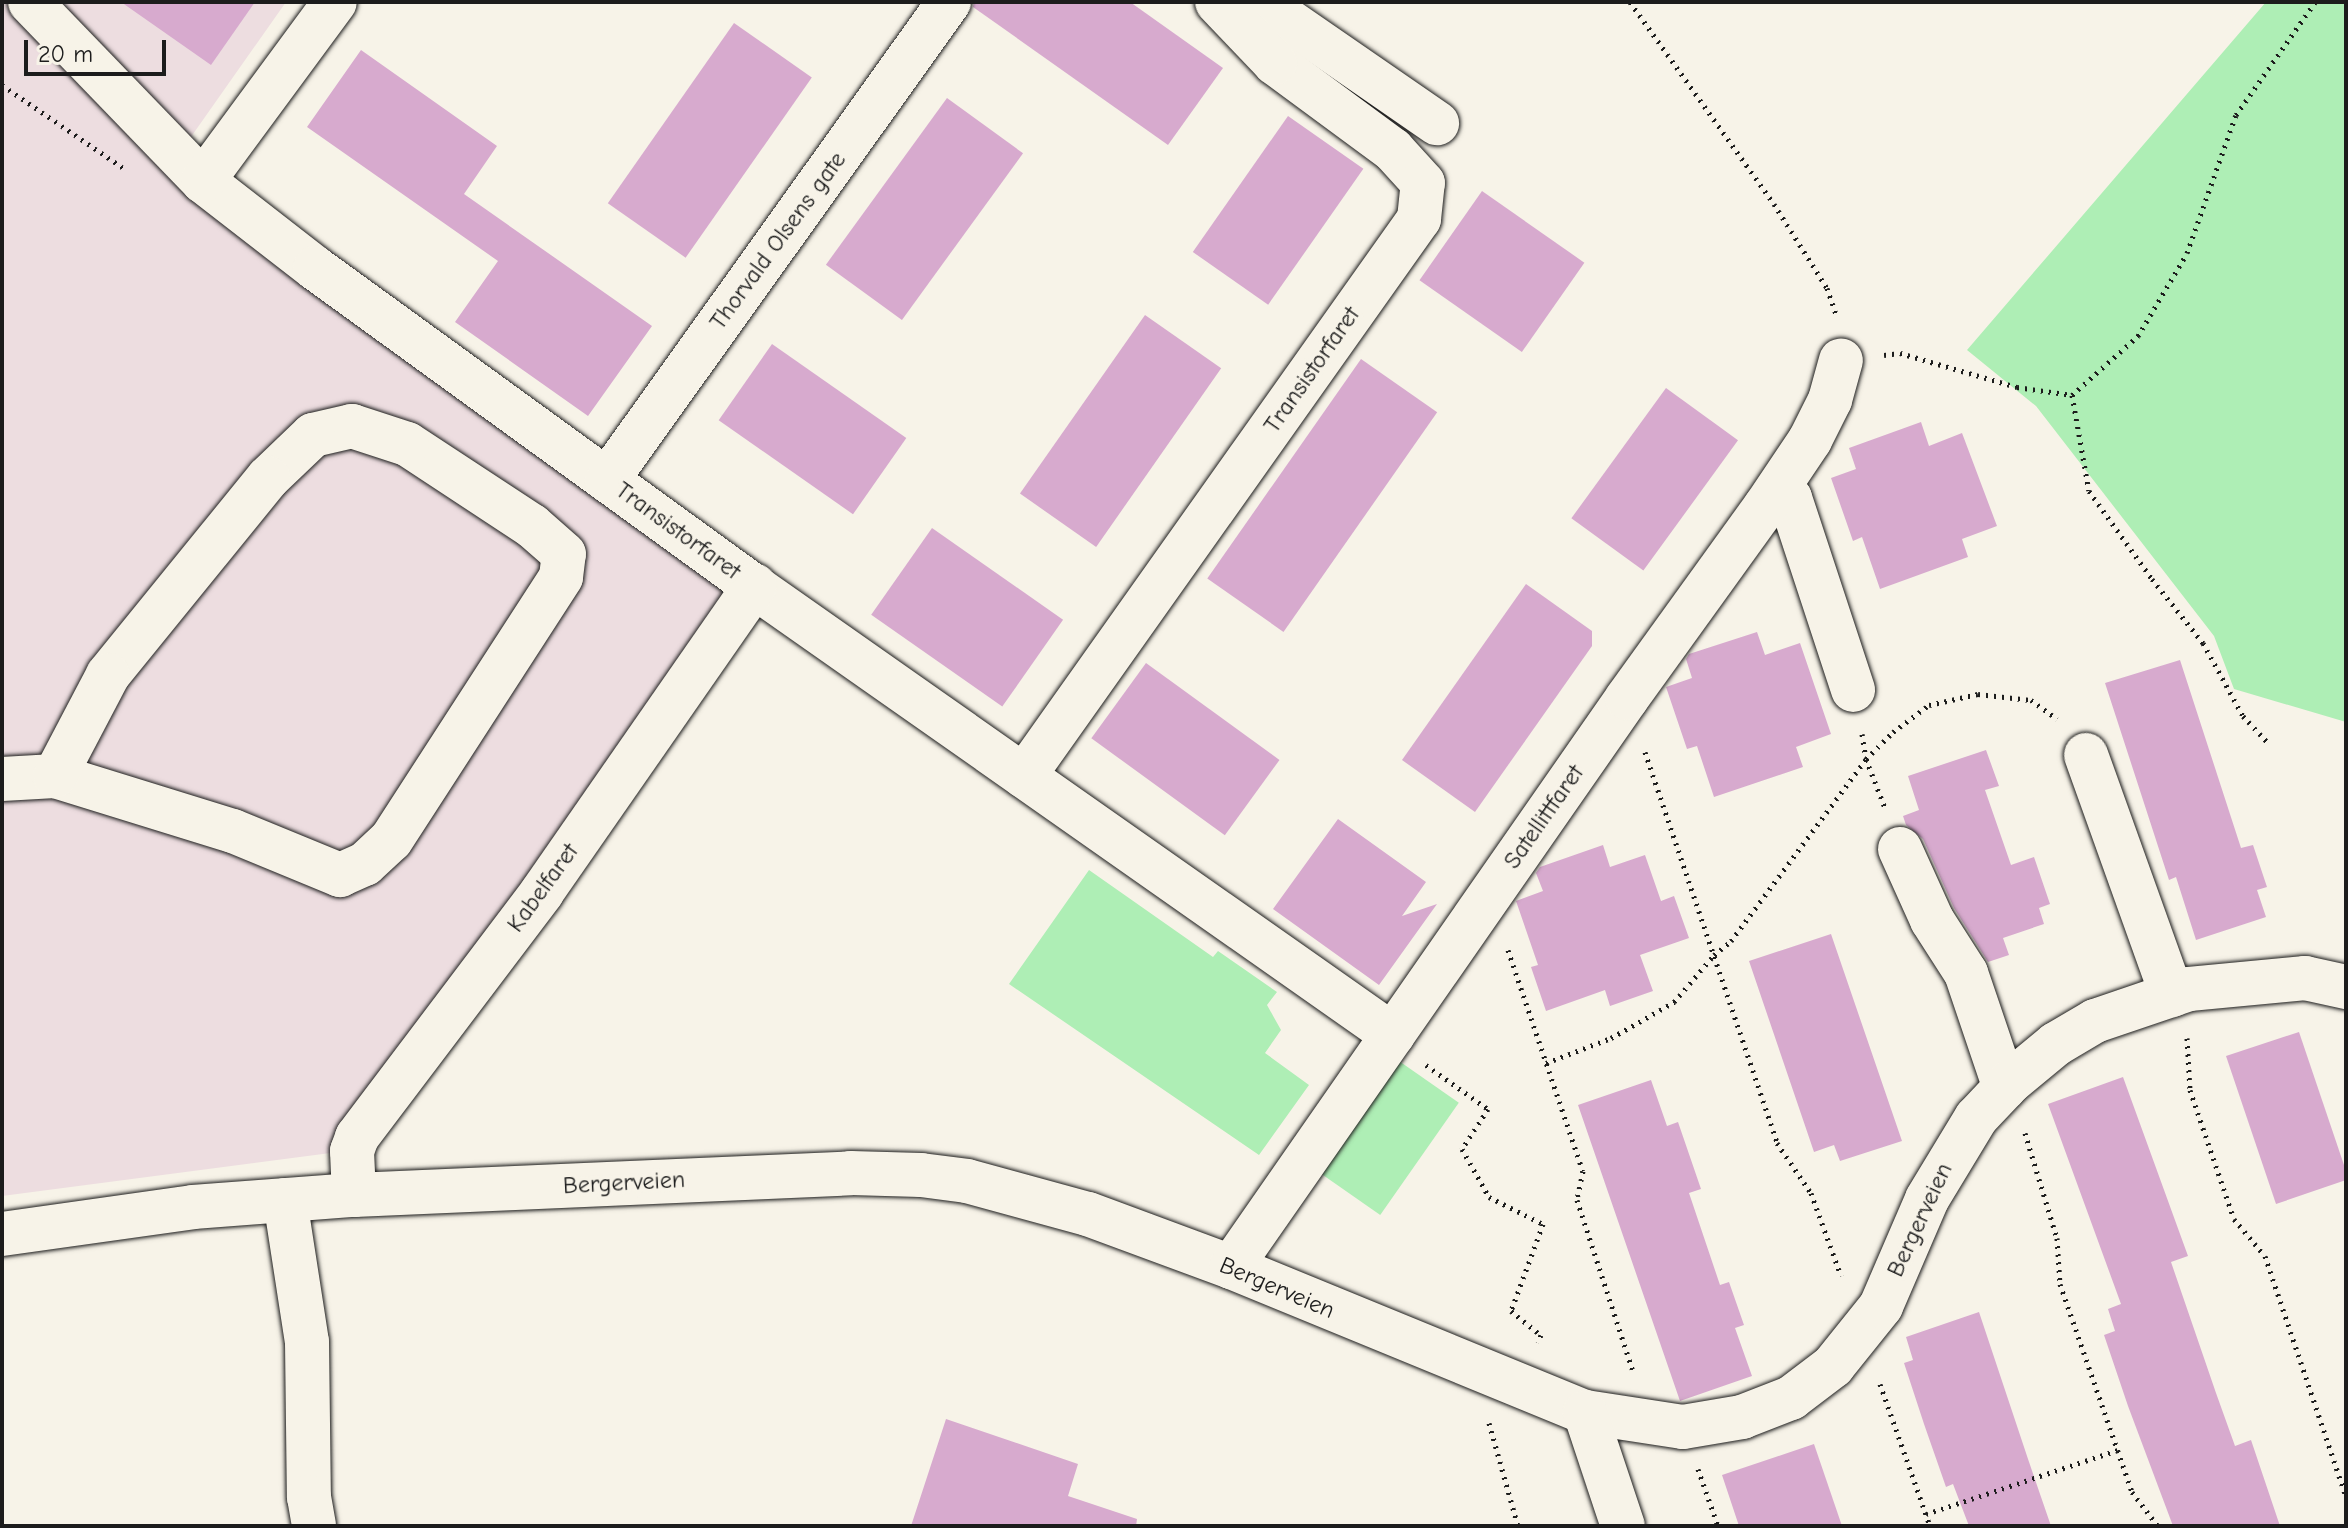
<!DOCTYPE html>
<html>
<head>
<meta charset="utf-8">
<style>
  body { margin:0 }
  #map { position:relative; width:2348px; height:1528px; overflow:hidden; background:#f7f3e8; font-family:"Comic Neue",sans-serif }
  div>[style] { position:absolute }
  .built>* { inset:0; background:#eddde0 }
  .green>* { inset:0; background:#aeeeb5; transform-origin:0 0 }
  .building>* { inset:0; background:#d7aace; transform-origin:0 0 }
  .path>* { height:5px; margin-top:-2.5px; transform-origin:0; background:repeating-linear-gradient(90deg,#1c1c1c 0 2px,transparent 0 8px) }
  .roads { filter:drop-shadow(0 0 2px #1c1c1c) drop-shadow(0 0 2px #1c1c1c) }
  .minor>* { height:44px; margin:-22px; padding:0 22px; transform-origin:22px; border-radius:22px; background:#f7f3e8 }
  span { translate:-50% -50%; white-space:nowrap; text-align:center; line-height:1.15; -webkit-text-stroke:8px #f7f3e8; paint-order:stroke }
  .street-label { font-size:24px; color:#1c1c1c }
  .frame { position:absolute; inset:0; border:4px solid #1c1c1c; pointer-events:none }
  .scale { position:absolute; left:24px; top:40px; width:142px; height:36px; box-sizing:border-box; border:4px solid #1c1c1c; border-top:0; padding-left:10px; font-size:24px; line-height:28px; white-space:nowrap; color:#1c1c1c; -webkit-text-stroke:6px #f7f3e8; paint-order:stroke }
</style>
</head>
<body>
<div id="map">
  <div class="built">
    <div style="clip-path:polygon(2px 2px,286px 2px,186px 144px,761px 569px,361px 1149px,2px 1196px)"></div>
  </div>
  <div class="green">
    <div style="clip-path:polygon(2266px 2px,2346px 2px,2346px 722px,2234px 689px,2214px 636px,2036px 406px,1967px 350px)"></div>
    <div style="clip-path:polygon(1089px 870px,1213px 957px,1218px 951px,1277px 992px,1267px 1005px,1281px 1030px,1265px 1053px,1309px 1085px,1259px 1155px,1009px 984px)"></div>
    <div style="left:1399px;top:1061px;width:73px;height:137px;rotate:35deg"></div>
  </div>
  <div class="building">
    <div style="clip-path:polygon(121px 2px,255px 2px,211px 65px)"></div>
    <div style="clip-path:polygon(974px 2px,1130px 2px,1223px 68px,1168px 145px,973px 7px)"></div>
    <div style="left:734px;top:23px;width:95px;height:220px;rotate:35deg"></div>
    <div style="clip-path:polygon(361px 50px,497px 146px,464px 194px,652px 326px,588px 416px,455px 322px,498px 261px,307px 127px)"></div>
    <div style="left:947px;top:98px;width:94px;height:206px;rotate:36deg"></div>
    <div style="left:1288px;top:116px;width:92px;height:166px;rotate:35deg"></div>
    <div style="left:1482px;top:191px;width:125px;height:109px;rotate:35deg"></div>
    <div style="left:1145px;top:315px;width:93px;height:218px;rotate:35deg"></div>
    <div style="left:772px;top:344px;width:164px;height:93px;rotate:35deg"></div>
    <div style="left:1361px;top:359px;width:93px;height:268px;rotate:35deg"></div>
    <div style="left:1666px;top:388px;width:89px;height:161px;rotate:36deg"></div>
    <div style="clip-path:polygon(1921px 422px,1929px 446px,1962px 433px,1997px 526px,1962px 539px,1968px 557px,1880px 589px,1862px 537px,1853px 541px,1831px 478px,1856px 469px,1849px 448px)"></div>
    <div style="left:932px;top:528px;width:160px;height:106px;rotate:35deg"></div>
    <div style="clip-path:polygon(1526px 584px,1592px 631px,1592px 646px,1475px 812px,1402px 760px)"></div>
    <div style="clip-path:polygon(1757px 632px,1765px 655px,1800px 643px,1831px 734px,1796px 747px,1803px 767px,1714px 797px,1697px 746px,1687px 749px,1666px 687px,1692px 678px,1686px 659px,1689px 654px)"></div>
    <div style="clip-path:polygon(2180px 660px,2241px 848px,2253px 845px,2267px 887px,2257px 890px,2266px 917px,2196px 940px,2176px 877px,2169px 880px,2105px 683px)"></div>
    <div style="left:1146px;top:663px;width:165px;height:93px;rotate:36deg"></div>
    <div style="clip-path:polygon(1986px 750px,1999px 786px,1985px 790px,2011px 865px,2034px 857px,2050px 904px,2039px 908px,2044px 924px,2003px 938px,2009px 955px,1988px 962px,1954px 908px,1923px 839px,1906px 825px,1903px 816px,1919px 810px,1908px 776px)"></div>
    <div style="clip-path:polygon(1338px 819px,1426px 882px,1402px 916px,1437px 904px,1379px 985px,1273px 909px)"></div>
    <div style="clip-path:polygon(1603px 845px,1610px 867px,1645px 855px,1661px 901px,1674px 896px,1689px 938px,1640px 955px,1653px 991px,1610px 1006px,1605px 990px,1546px 1011px,1531px 967px,1538px 965px,1516px 901px,1543px 891px,1536px 873px,1540px 867px)"></div>
    <div style="clip-path:polygon(1831px 934px,1902px 1141px,1840px 1161px,1834px 1145px,1814px 1152px,1749px 961px)"></div>
    <div style="clip-path:polygon(2299px 1032px,2346px 1171px,2346px 1180px,2276px 1204px,2226px 1056px)"></div>
    <div style="clip-path:polygon(2123px 1077px,2188px 1256px,2171px 1262px,2216px 1393px,2235px 1446px,2251px 1440px,2280px 1526px,2173px 1526px,2128px 1406px,2104px 1335px,2115px 1331px,2108px 1309px,2121px 1304px,2048px 1104px)"></div>
    <div style="clip-path:polygon(1651px 1080px,1667px 1126px,1678px 1122px,1701px 1189px,1689px 1193px,1720px 1285px,1729px 1282px,1744px 1325px,1735px 1328px,1752px 1376px,1680px 1401px,1578px 1105px)"></div>
    <div style="clip-path:polygon(1979px 1312px,2028px 1459px,2051px 1526px,1969px 1526px,1953px 1484px,1946px 1487px,1924px 1424px,1904px 1363px,1913px 1360px,1906px 1337px)"></div>
    <div style="clip-path:polygon(946px 1419px,1078px 1464px,1068px 1496px,1137px 1519px,1136px 1526px,911px 1526px)"></div>
    <div style="clip-path:polygon(1814px 1444px,1842px 1526px,1739px 1526px,1722px 1475px)"></div>
  </div>
  <div class="path">
    <div style="left:1630px;top:2px;width:248px;rotate:54.5deg"></div>
    <div style="left:1774px;top:204px;width:99px;rotate:57.8deg"></div>
    <div style="left:1827px;top:288px;width:28px;rotate:71deg"></div>
    <div style="left:2px;top:85px;width:147px;rotate:34.4deg"></div>
    <div style="left:1884px;top:355px;width:16px;rotate:-7deg"></div>
    <div style="left:1900px;top:353px;width:122px;rotate:16.2deg"></div>
    <div style="left:2017px;top:387px;width:56px;rotate:8.3deg"></div>
    <div style="left:2072px;top:395px;width:89px;rotate:-41.8deg"></div>
    <div style="left:2138px;top:336px;width:96px;rotate:-59.4deg"></div>
    <div style="left:2187px;top:253px;width:146px;rotate:-70.5deg"></div>
    <div style="left:2236px;top:115px;width:138px;rotate:-55deg"></div>
    <div style="left:2072px;top:395px;width:97px;rotate:80deg"></div>
    <div style="left:2089px;top:491px;width:108px;rotate:54.4deg"></div>
    <div style="left:2152px;top:579px;width:82px;rotate:51.4deg"></div>
    <div style="left:2203px;top:643px;width:83px;rotate:61.3deg"></div>
    <div style="left:2243px;top:716px;width:38px;rotate:47deg"></div>
    <div style="left:1862px;top:734px;width:25px;rotate:81deg"></div>
    <div style="left:1866px;top:759px;width:53px;rotate:68.8deg"></div>
    <div style="left:1645px;top:752px;width:413px;rotate:71.3deg"></div>
    <div style="left:1777px;top:1143px;width:60px;rotate:55.8deg"></div>
    <div style="left:1811px;top:1193px;width:88px;rotate:70.1deg"></div>
    <div style="left:1508px;top:950px;width:233px;rotate:71.3deg"></div>
    <div style="left:1583px;top:1171px;width:30px;rotate:102deg"></div>
    <div style="left:1577px;top:1200px;width:183px;rotate:71.9deg"></div>
    <div style="left:2187px;top:1038px;width:52px;rotate:86.7deg"></div>
    <div style="left:2190px;top:1090px;width:136px;rotate:71.2deg"></div>
    <div style="left:2234px;top:1219px;width:48px;rotate:50deg"></div>
    <div style="left:2265px;top:1256px;width:254px;rotate:71.4deg"></div>
    <div style="left:1546px;top:1063px;width:70px;rotate:-21deg"></div>
    <div style="left:1611px;top:1038px;width:73px;rotate:-29.7deg"></div>
    <div style="left:1674px;top:1002px;width:62px;rotate:-49.6deg"></div>
    <div style="left:1714px;top:955px;width:22px;rotate:-39deg"></div>
    <div style="left:1731px;top:941px;width:227px;rotate:-53.4deg"></div>
    <div style="left:1866px;top:759px;width:38px;rotate:-45deg"></div>
    <div style="left:1893px;top:732px;width:45px;rotate:-36.9deg"></div>
    <div style="left:1929px;top:705px;width:50px;rotate:-12.7deg"></div>
    <div style="left:1978px;top:694px;width:53px;rotate:6.5deg"></div>
    <div style="left:2031px;top:700px;width:32px;rotate:36deg"></div>
    <div style="left:1426px;top:1065px;width:76px;rotate:35.4deg"></div>
    <div style="left:1488px;top:1109px;width:48px;rotate:123deg"></div>
    <div style="left:1462px;top:1149px;width:55px;rotate:60.6deg"></div>
    <div style="left:1489px;top:1197px;width:60px;rotate:26.6deg"></div>
    <div style="left:1543px;top:1224px;width:93px;rotate:110.2deg"></div>
    <div style="left:1511px;top:1311px;width:38px;rotate:39deg"></div>
    <div style="left:1541px;top:1335px;width:8px;rotate:113deg"></div>
    <div style="left:2025px;top:1133px;width:110px;rotate:73.1deg"></div>
    <div style="left:2057px;top:1238px;width:46px;rotate:86.3deg"></div>
    <div style="left:2060px;top:1284px;width:220px;rotate:70.9deg"></div>
    <div style="left:2132px;top:1492px;width:43px;rotate:52.6deg"></div>
    <div style="left:1880px;top:1384px;width:151px;rotate:70.6deg"></div>
    <div style="left:1489px;top:1423px;width:107px;rotate:74.3deg"></div>
    <div style="left:1698px;top:1469px;width:60px;rotate:70.7deg"></div>
    <div style="left:1926px;top:1514px;width:202px;rotate:-18.4deg"></div>
  </div>
  <div class="roads">
    <div class="minor">
      <div style="left:30px;top:2px;width:249px;rotate:46deg"></div>
      <div style="left:203px;top:181px;width:142px;rotate:37.8deg"></div>
      <div style="left:315px;top:268px;width:540px;rotate:35.96deg"></div>
      <div style="left:752px;top:585px;width:783px;rotate:35.07deg"></div>
      <div style="left:1221px;top:5px;width:49px;rotate:3.5deg"></div>
      <div style="left:1270px;top:8px;width:203px;rotate:34.6deg"></div>
      <div style="left:203px;top:181px;width:222px;rotate:-53.6deg"></div>
      <div style="left:607px;top:480px;width:588px;rotate:-54.42deg"></div>
      <div style="left:1778px;top:489px;width:15px;rotate:37deg"></div>
      <div style="left:1790px;top:498px;width:202px;rotate:71.8deg"></div>
      <div style="left:2086px;top:755px;width:255px;rotate:70.3deg"></div>
      <div style="left:1024px;top:776px;width:683px;rotate:-54.66deg"></div>
      <div style="left:1419px;top:219px;width:36px;rotate:-84deg"></div>
      <div style="left:1423px;top:183px;width:45px;rotate:-132.3deg"></div>
      <div style="left:1393px;top:150px;width:147px;rotate:-143.6deg"></div>
      <div style="left:1275px;top:63px;width:84px;rotate:-133.6deg"></div>
      <div style="left:2px;top:779px;width:53px;rotate:-3.2deg"></div>
      <div style="left:55px;top:776px;width:186px;rotate:17.2deg"></div>
      <div style="left:233px;top:831px;width:116px;rotate:22.4deg"></div>
      <div style="left:340px;top:875px;width:27px;rotate:-24deg"></div>
      <div style="left:365px;top:864px;width:35px;rotate:-43deg"></div>
      <div style="left:391px;top:840px;width:313px;rotate:-57.1deg"></div>
      <div style="left:561px;top:577px;width:23px;rotate:-83deg"></div>
      <div style="left:564px;top:554px;width:43px;rotate:-138.8deg"></div>
      <div style="left:532px;top:526px;width:149px;rotate:-146.7deg"></div>
      <div style="left:407px;top:444px;width:58px;rotate:-161.9deg"></div>
      <div style="left:352px;top:426px;width:40px;rotate:167deg"></div>
      <div style="left:313px;top:435px;width:62px;rotate:136.3deg"></div>
      <div style="left:268px;top:478px;width:254px;rotate:129.1deg"></div>
      <div style="left:108px;top:675px;width:114px;rotate:117.7deg"></div>
      <div style="left:1900px;top:849px;width:78px;rotate:65.7deg"></div>
      <div style="left:1932px;top:920px;width:63px;rotate:57.3deg"></div>
      <div style="left:1966px;top:973px;width:121px;rotate:71.3deg"></div>
      <div style="left:354px;top:1195px;width:44px;rotate:-92.6deg"></div>
      <div style="left:352px;top:1151px;width:15px;rotate:-70deg"></div>
      <div style="left:357px;top:1137px;width:307px;rotate:-52.9deg"></div>
      <div style="left:542px;top:892px;width:373px;rotate:-55.2deg"></div>
      <div style="left:285px;top:1200px;width:144px;rotate:81.2deg"></div>
      <div style="left:307px;top:1342px;width:155px;rotate:89.3deg"></div>
      <div style="left:309px;top:1497px;width:29px;rotate:80deg"></div>
      <div style="left:2px;top:1234px;width:193px;rotate:-8deg"></div>
      <div style="left:193px;top:1207px;width:161px;rotate:-4.3deg"></div>
      <div style="left:354px;top:1195px;width:497px;rotate:-2.5deg"></div>
      <div style="left:851px;top:1173px;width:70px;rotate:1.6deg"></div>
      <div style="left:921px;top:1175px;width:46px;rotate:7.4deg"></div>
      <div style="left:967px;top:1181px;width:125px;rotate:15.3deg"></div>
      <div style="left:1088px;top:1214px;width:153px;rotate:20.3deg"></div>
      <div style="left:1231px;top:1267px;width:383px;rotate:22.3deg"></div>
      <div style="left:1585px;top:1412px;width:99px;rotate:8.7deg"></div>
      <div style="left:1683px;top:1427px;width:60px;rotate:-9.6deg"></div>
      <div style="left:1742px;top:1417px;width:53px;rotate:-21.2deg"></div>
      <div style="left:1791px;top:1398px;width:53px;rotate:-37.3deg"></div>
      <div style="left:1833px;top:1366px;width:77px;rotate:-51.3deg"></div>
      <div style="left:1881px;top:1306px;width:116px;rotate:-66.7deg"></div>
      <div style="left:1927px;top:1199px;width:95px;rotate:-58.8deg"></div>
      <div style="left:1976px;top:1118px;width:50px;rotate:-46.6deg"></div>
      <div style="left:2010px;top:1082px;width:60px;rotate:-39.6deg"></div>
      <div style="left:2056px;top:1044px;width:45px;rotate:-30.5deg"></div>
      <div style="left:2095px;top:1021px;width:99px;rotate:-18.8deg"></div>
      <div style="left:2189px;top:989px;width:117px;rotate:-5.4deg"></div>
      <div style="left:2305px;top:978px;width:42px;rotate:12.4deg"></div>
      <div style="left:1231px;top:1267px;width:693px;rotate:-55.16deg"></div>
      <div style="left:1627px;top:698px;width:236px;rotate:-54.2deg"></div>
      <div style="left:1765px;top:507px;width:81px;rotate:-56.1deg"></div>
      <div style="left:1810px;top:440px;width:45px;rotate:-63.4deg"></div>
      <div style="left:1830px;top:400px;width:41px;rotate:-74.6deg"></div>
      <div style="left:1585px;top:1412px;width:120px;rotate:71.6deg"></div>
    </div>
  </div>
  <div class="street-label">
    <span style="left:778px;top:241px;rotate:-54deg">Thorvald Olsens gate</span>
    <span style="left:1312px;top:370px;rotate:-55deg">Transistorfaret</span>
    <span style="left:678px;top:531px;rotate:36deg">Transistorfaret</span>
    <span style="left:1544px;top:817px;rotate:-55deg">Satellittfaret</span>
    <span style="left:543px;top:888px;rotate:-54deg">Kabelfaret</span>
    <span style="left:624px;top:1183px;rotate:-3deg">Bergerveien</span>
    <span style="left:1920px;top:1220px;rotate:-65deg">Bergerveien</span>
    <span style="left:1277px;top:1288px;rotate:23deg">Bergerveien</span>
  </div>
  <div class="frame"></div>
  <div class="scale">20 m</div>
</div>
</body>
</html>
